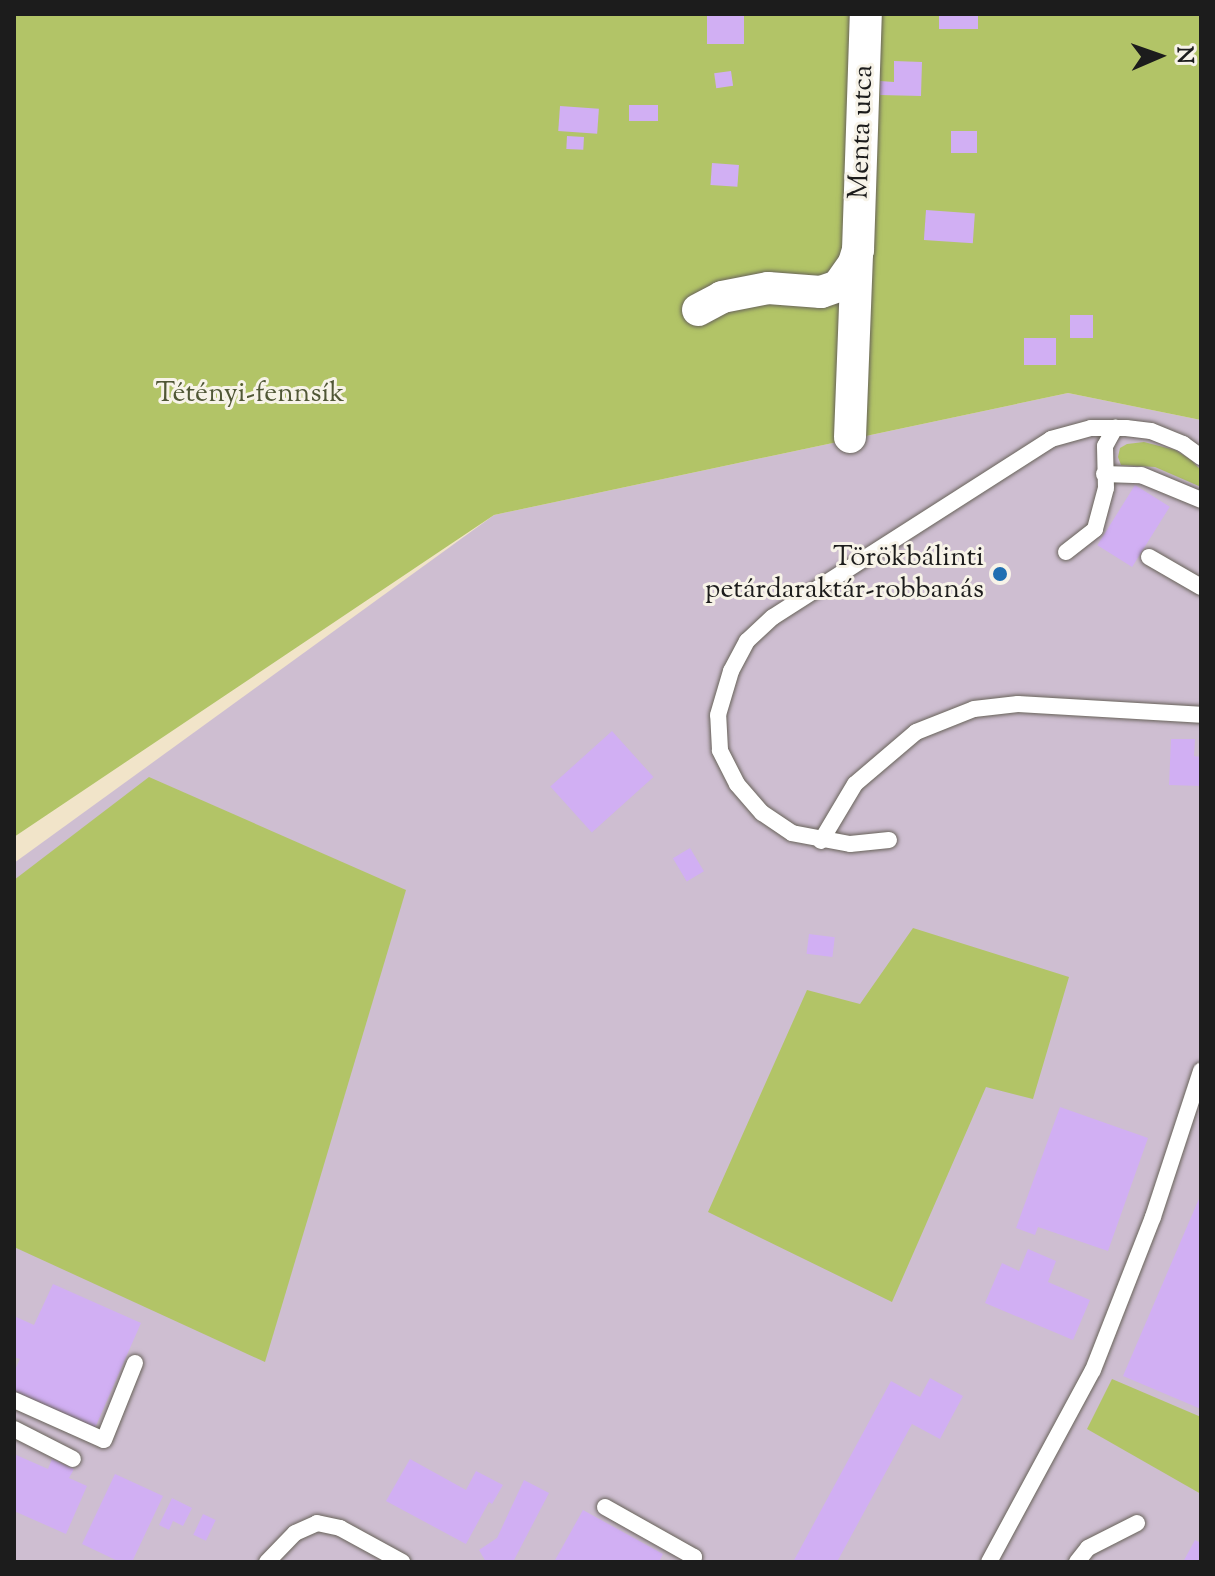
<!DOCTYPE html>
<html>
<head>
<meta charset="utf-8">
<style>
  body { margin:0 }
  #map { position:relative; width:1215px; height:1576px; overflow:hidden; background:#f1e4c9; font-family:"Sorts Mill Goudy",serif }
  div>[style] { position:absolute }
  .industrial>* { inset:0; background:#cebed1 }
  .green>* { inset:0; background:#b2c467 }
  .building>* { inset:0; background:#d1aff3; transform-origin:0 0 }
  .roads { filter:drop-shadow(0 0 2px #676259) drop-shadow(0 0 2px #676259) }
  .service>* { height:16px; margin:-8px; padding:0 8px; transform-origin:8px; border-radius:8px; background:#fff }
  .minor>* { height:32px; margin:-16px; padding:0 16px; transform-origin:16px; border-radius:16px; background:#fff }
  .dots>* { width:22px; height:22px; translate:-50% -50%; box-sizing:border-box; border:4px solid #f7f3e8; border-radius:50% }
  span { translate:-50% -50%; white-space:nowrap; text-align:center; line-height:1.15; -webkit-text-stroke:6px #f7f3e8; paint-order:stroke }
  .street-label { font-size:28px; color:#1c1c1c }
  .park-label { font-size:28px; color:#505736 }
  .poi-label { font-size:28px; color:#1c1c1c }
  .right { translate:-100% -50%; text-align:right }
  .frame { position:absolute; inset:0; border:16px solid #1c1c1c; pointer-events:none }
  .north { position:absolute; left:1119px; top:16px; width:80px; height:80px; -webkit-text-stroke:6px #f7f3e8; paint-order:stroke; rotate:88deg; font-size:22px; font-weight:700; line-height:32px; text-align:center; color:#1c1c1c }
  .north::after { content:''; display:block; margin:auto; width:28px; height:36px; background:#1c1c1c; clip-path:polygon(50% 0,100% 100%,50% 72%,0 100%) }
</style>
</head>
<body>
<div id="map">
  <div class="industrial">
    <div style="clip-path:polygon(1068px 393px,1201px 420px,1201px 1562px,14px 1562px,14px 863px,494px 515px)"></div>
  </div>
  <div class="green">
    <div style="clip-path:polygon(14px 14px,1201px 14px,1201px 420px,1068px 393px,494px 515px,14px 837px)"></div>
    <div style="clip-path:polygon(1144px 442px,1175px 450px,1191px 460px,1201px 470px,1201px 487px,1155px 467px,1121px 465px,1118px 457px,1120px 448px,1127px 444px)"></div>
    <div style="clip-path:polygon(149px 777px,406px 890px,265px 1362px,14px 1247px,14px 880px)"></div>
    <div style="clip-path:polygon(913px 928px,1069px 977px,1033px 1099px,986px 1087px,892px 1302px,708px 1212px,807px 990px,860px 1004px)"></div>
    <div style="clip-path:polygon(1112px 1379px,1201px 1417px,1201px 1494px,1087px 1429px)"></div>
  </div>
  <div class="building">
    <div style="left:939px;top:14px;width:39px;height:15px"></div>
    <div style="left:707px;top:16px;width:37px;height:28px"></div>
    <div style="clip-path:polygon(894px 61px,922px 62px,921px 96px,880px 95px,880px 81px,894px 82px)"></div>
    <div style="left:731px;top:71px;width:15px;height:17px;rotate:82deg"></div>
    <div style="left:629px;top:105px;width:29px;height:16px"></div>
    <div style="left:560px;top:106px;width:39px;height:25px;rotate:4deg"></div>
    <div style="left:951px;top:131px;width:26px;height:22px"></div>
    <div style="left:567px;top:136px;width:17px;height:13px;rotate:3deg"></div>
    <div style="left:712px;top:163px;width:27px;height:22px;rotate:4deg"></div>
    <div style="left:926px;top:210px;width:49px;height:30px;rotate:4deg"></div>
    <div style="left:1070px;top:315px;width:23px;height:23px"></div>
    <div style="left:1024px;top:338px;width:32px;height:27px"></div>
    <div style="left:1135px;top:485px;width:41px;height:71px;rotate:32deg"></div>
    <div style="left:612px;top:731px;width:62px;height:83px;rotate:48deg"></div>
    <div style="clip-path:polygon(1171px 739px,1195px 739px,1194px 756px,1201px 757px,1201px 786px,1169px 785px)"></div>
    <div style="left:690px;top:848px;width:27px;height:20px;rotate:59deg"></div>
    <div style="left:809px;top:934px;width:26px;height:20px;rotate:7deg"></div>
    <div style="clip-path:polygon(1060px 1107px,1148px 1138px,1108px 1251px,1038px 1227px,1035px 1235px,1016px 1228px)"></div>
    <div style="clip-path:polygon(1201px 1194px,1201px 1409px,1123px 1376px)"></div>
    <div style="clip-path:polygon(1028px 1249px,1056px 1261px,1048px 1282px,1090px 1300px,1073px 1340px,985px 1303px,1002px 1263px,1019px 1271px)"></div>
    <div style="clip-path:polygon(53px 1284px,141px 1323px,95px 1428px,14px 1392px,14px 1372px,20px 1359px,14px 1357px,14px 1316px,34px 1325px)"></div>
    <div style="clip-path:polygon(930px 1378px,963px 1396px,940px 1439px,912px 1424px,837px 1562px,793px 1562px,891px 1381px,920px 1397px)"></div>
    <div style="clip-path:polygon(14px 1454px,48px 1469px,52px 1459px,74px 1469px,69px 1478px,87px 1486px,66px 1534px,14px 1511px)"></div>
    <div style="clip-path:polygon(410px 1459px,466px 1490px,476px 1471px,503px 1485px,492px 1504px,489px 1502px,466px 1544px,386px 1501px)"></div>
    <div style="clip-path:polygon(115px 1474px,163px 1496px,132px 1562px,120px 1562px,82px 1544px)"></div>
    <div style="clip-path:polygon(524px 1480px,549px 1493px,513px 1562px,486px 1562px,479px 1550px,497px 1538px)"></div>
    <div style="clip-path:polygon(172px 1498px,192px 1508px,183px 1526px,173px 1521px,169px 1530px,159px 1525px)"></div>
    <div style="clip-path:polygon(583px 1510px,663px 1554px,659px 1562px,554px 1562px)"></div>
    <div style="left:203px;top:1514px;width:14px;height:23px;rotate:25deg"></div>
    <div style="clip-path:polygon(1195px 1540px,1201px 1543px,1201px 1562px,1183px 1562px)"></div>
  </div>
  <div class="roads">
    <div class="service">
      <div style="left:1104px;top:474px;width:37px;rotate:2deg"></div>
      <div style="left:1141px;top:475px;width:65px;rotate:22.6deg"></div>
      <div style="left:1066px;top:552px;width:37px;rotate:-38deg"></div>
      <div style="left:1095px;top:529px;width:42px;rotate:-75deg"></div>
      <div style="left:1106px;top:488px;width:42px;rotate:-91.4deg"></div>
      <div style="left:1105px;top:446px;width:21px;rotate:-61deg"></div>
      <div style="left:1149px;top:557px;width:60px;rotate:30deg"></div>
      <div style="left:889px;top:840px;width:39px;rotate:174deg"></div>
      <div style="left:850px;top:844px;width:59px;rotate:-169.3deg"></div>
      <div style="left:792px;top:833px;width:36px;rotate:-146deg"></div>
      <div style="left:762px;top:813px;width:38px;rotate:-131deg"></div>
      <div style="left:737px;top:784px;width:38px;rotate:-117deg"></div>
      <div style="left:720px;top:750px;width:35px;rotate:-93deg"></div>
      <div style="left:718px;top:715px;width:46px;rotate:-73.5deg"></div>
      <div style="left:731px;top:671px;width:34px;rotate:-62deg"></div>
      <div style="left:747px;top:641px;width:35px;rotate:-43deg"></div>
      <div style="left:773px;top:617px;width:330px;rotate:-32.6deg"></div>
      <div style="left:1051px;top:439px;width:41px;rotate:-15.4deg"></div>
      <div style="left:1091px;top:428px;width:35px"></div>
      <div style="left:1126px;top:428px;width:25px;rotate:7deg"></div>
      <div style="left:1151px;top:431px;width:35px;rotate:22deg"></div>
      <div style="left:1183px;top:444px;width:22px;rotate:36deg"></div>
      <div style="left:821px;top:841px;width:66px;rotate:-59.2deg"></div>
      <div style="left:855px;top:784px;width:80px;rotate:-40.4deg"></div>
      <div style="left:916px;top:732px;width:62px;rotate:-21.6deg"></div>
      <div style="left:974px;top:709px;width:44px;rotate:-6.5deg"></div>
      <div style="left:1018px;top:704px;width:183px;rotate:3.4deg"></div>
      <div style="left:14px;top:1400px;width:98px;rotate:24deg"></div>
      <div style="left:104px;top:1440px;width:83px;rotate:-68.1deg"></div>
      <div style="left:14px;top:1429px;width:66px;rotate:27deg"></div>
      <div style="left:605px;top:1507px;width:102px;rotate:29.3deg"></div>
      <div style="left:694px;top:1557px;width:5px;rotate:112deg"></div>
      <div style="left:267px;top:1562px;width:40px;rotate:-46deg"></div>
      <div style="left:295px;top:1533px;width:24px;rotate:-24deg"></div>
      <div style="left:317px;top:1523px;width:24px;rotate:12deg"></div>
      <div style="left:340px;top:1528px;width:71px;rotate:28.7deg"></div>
      <div style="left:989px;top:1562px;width:218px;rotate:-61.6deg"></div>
      <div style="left:1093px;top:1370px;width:164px;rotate:-68.6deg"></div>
      <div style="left:1153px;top:1217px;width:154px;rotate:-71.8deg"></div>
      <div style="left:1077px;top:1562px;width:18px;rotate:-52deg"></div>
      <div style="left:1088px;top:1548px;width:55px;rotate:-27deg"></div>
    </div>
    <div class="minor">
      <div style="left:698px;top:310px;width:27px;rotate:-28deg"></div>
      <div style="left:722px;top:297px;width:47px;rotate:-11.1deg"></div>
      <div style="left:768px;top:288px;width:53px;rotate:4.3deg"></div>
      <div style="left:821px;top:292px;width:18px;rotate:-19deg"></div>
      <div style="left:838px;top:286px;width:28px;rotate:-55deg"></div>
      <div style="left:854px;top:263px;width:14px;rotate:-73deg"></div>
      <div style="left:858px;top:250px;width:236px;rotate:-88.1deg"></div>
      <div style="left:850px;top:437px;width:181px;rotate:-87.8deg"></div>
    </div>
  </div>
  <div class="dots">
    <div style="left:1000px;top:574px;background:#1f6fb2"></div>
  </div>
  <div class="street-label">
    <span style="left:862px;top:132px;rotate:-88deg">Menta utca</span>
  </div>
  <div class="park-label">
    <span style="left:250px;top:394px">Tétényi-fennsík</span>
  </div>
  <div class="poi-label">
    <span class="right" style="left:984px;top:574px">Törökbálinti<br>petárdaraktár-robbanás</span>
  </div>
  <div class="frame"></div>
  <div class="north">N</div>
</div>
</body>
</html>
